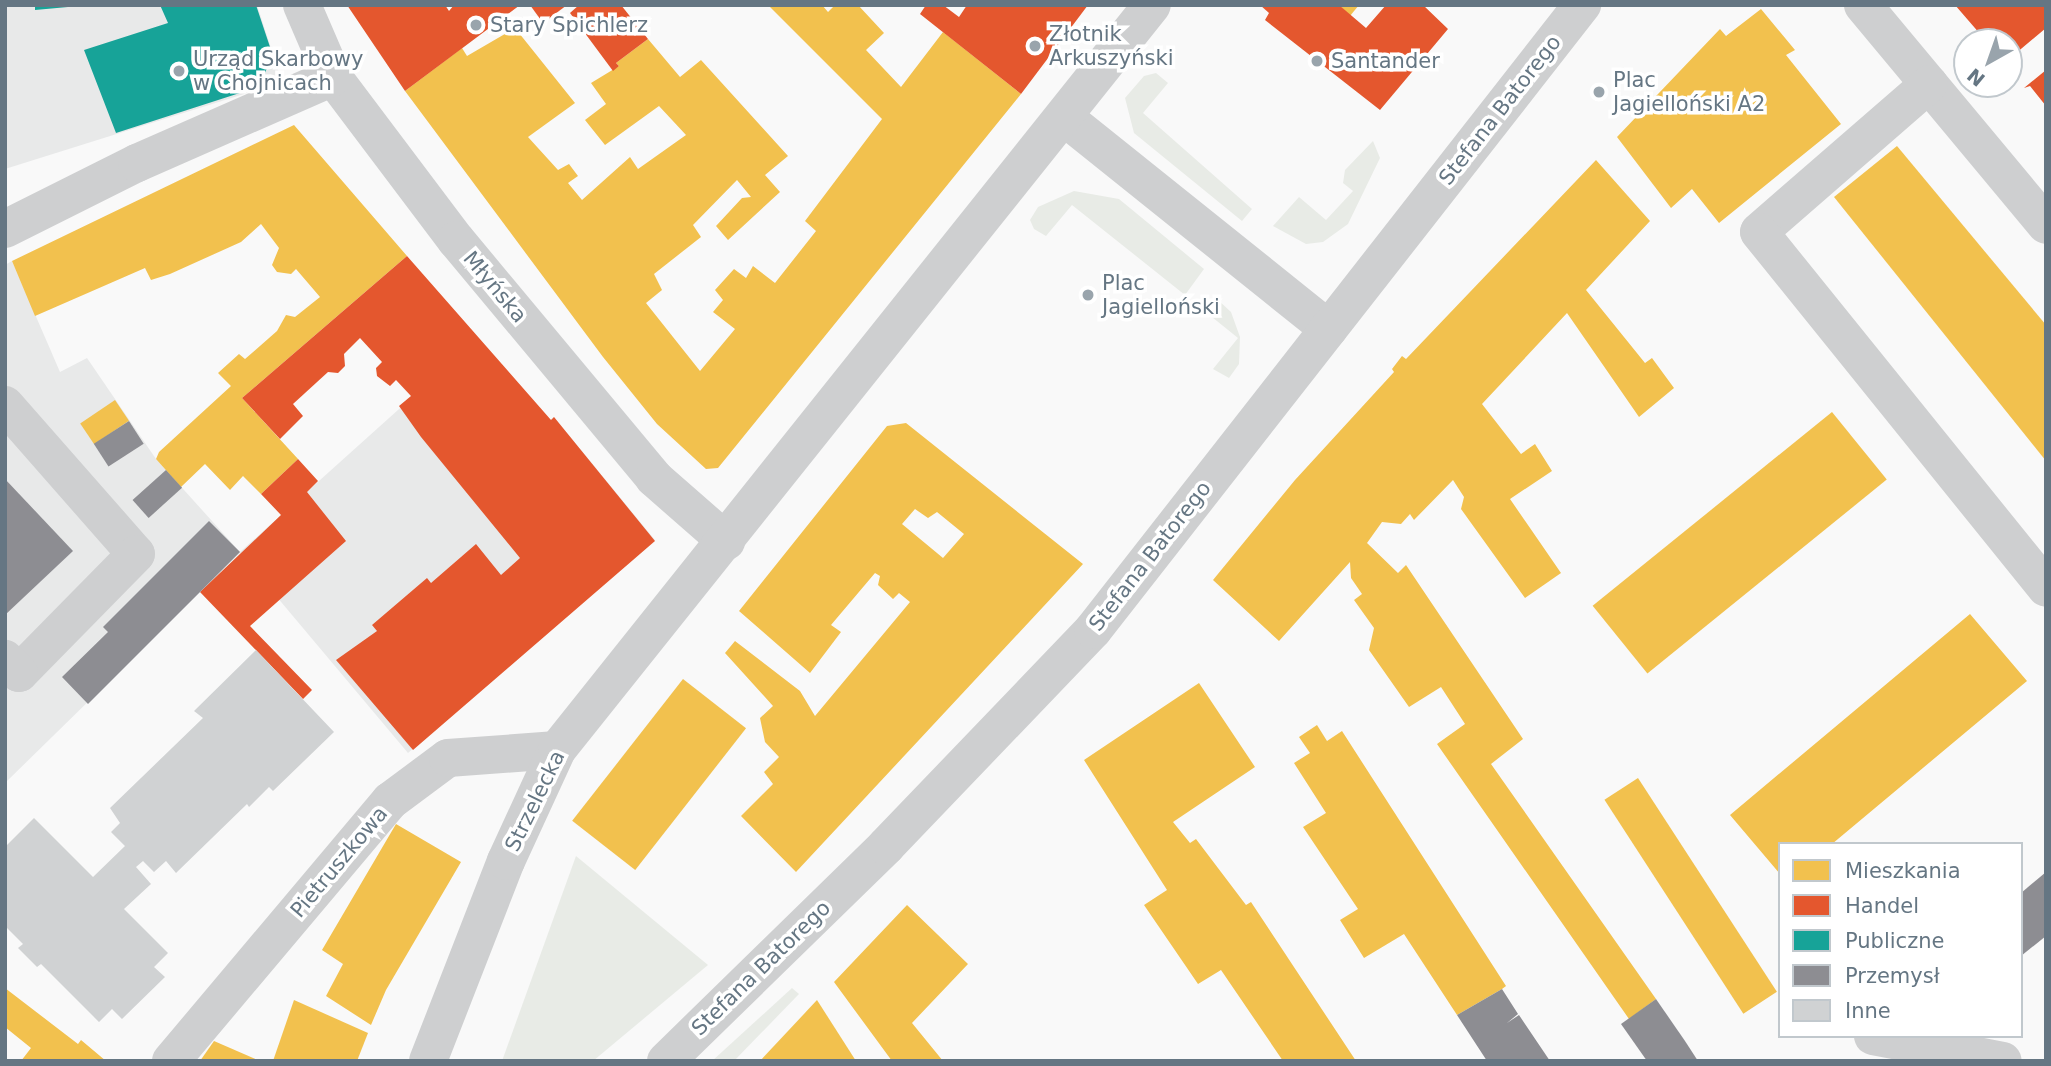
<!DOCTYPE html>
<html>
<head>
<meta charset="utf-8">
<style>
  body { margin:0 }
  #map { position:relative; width:2051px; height:1066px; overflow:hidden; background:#f9f9f9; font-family:"DejaVu Sans",sans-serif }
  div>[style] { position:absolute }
  .built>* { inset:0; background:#e8e9e9 }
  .green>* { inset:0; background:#e8ebe6 }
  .homes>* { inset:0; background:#f2c14e; transform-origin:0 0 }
  .shops>* { inset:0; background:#e4572e }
  .public>* { inset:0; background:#17a398 }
  .industry>* { inset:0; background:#8d8d92; transform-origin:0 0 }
  .building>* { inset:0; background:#d0d2d3 }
  .minor>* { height:38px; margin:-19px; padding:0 19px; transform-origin:19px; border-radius:19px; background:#cecfd0 }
  .dots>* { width:19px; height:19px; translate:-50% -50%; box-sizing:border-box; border:4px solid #fff; border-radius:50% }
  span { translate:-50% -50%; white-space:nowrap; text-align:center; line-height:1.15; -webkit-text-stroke:7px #fff; paint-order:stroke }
  .poi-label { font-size:21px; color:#657683 }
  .left { translate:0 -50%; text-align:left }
  .street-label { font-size:21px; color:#657683 }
  .frame { position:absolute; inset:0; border:7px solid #657683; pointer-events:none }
  .legend { position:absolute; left:1778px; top:842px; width:245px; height:196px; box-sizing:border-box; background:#fff; border:2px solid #c1c8cd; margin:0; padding:9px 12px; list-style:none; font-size:21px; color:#657683 }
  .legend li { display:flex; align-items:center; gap:14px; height:35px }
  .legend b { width:35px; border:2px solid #c1c8cd }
  .north { position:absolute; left:1953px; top:28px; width:70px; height:70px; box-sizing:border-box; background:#fff; border:2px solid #c1c8cd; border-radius:50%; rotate:220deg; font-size:19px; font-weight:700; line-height:28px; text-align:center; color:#657683 }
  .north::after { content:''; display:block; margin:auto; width:24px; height:32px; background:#99a4ac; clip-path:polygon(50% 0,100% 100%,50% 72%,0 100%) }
</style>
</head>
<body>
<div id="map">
  <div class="built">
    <div style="clip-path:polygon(5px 5px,257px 5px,282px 82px,5px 169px)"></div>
    <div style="clip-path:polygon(12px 261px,60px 372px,87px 358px,156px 459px,240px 552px,478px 338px,550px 420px,554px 417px,655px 540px,408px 753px,240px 553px,5px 783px,5px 265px)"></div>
  </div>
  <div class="green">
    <div style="clip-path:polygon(1156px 73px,1168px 83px,1143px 113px,1252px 209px,1242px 221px,1134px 133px,1125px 98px,1144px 76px)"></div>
    <div style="clip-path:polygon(1373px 141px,1380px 158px,1348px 224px,1323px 242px,1306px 244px,1273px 226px,1299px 197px,1326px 220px,1353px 191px,1343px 183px,1345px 170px)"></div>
    <div style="clip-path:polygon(1074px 191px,1119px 199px,1204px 269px,1185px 295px,1072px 205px,1046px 236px,1034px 229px,1030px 220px,1038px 207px)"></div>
    <div style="clip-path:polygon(1218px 300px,1231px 312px,1240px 337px,1239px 364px,1229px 378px,1213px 369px,1238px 338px,1207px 313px)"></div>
    <div style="clip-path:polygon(576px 856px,708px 965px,593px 1061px,502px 1061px)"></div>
    <div style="clip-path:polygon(792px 988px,799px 994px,734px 1061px,712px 1061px)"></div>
  </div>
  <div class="homes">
    <div style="clip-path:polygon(768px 5px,822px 5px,828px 12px,835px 5px,858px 5px,884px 33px,866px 50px,901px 87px,943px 32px,1021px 94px,718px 468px,706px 469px,657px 424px,603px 357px,405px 91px,462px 48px,467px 56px,515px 28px,575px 103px,528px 137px,558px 170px,569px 164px,578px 176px,568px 183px,582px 200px,630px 157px,638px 169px,686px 135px,659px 106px,605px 145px,585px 120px,606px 104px,591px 83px,619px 66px,616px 63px,648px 39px,680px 77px,701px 60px,788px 156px,765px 175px,780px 192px,728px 240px,716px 226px,742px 198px,751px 197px,737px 180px,693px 225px,701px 237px,654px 274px,662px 290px,646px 303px,700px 371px,735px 329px,713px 312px,723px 300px,715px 290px,734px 269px,746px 278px,753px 266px,775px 283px,816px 231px,805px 221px,882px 119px)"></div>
    <div style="clip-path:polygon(1339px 5px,1359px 5px,1350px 16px)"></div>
    <div style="clip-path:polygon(1761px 9px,1795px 50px,1786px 55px,1841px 124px,1719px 223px,1692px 189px,1671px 208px,1617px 137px,1720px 29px,1726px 36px)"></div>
    <div style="clip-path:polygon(294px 125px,407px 256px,242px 398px,298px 459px,261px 494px,243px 476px,230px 490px,205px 464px,181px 487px,156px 459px,159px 452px,231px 386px,218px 373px,239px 354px,245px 359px,277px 331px,286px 315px,295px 317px,320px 297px,296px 269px,291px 274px,277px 272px,272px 265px,279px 248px,261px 224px,241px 242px,170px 274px,151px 280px,145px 268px,35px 316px,12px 261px)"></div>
    <div style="clip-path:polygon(1897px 146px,2046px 325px,2046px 461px,1834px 197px)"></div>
    <div style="clip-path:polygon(1596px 160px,1650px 221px,1586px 290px,1645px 363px,1652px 358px,1674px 388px,1639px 417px,1567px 313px,1482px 404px,1521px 454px,1535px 444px,1552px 471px,1510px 499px,1561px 573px,1525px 598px,1461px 509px,1464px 497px,1453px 480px,1414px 520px,1410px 514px,1401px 524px,1382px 522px,1367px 543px,1398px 573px,1406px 565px,1523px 739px,1491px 764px,1656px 999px,1629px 1019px,1437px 744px,1465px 724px,1441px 687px,1409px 707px,1369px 650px,1374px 628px,1354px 600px,1362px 594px,1351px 578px,1350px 562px,1279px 641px,1213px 580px,1295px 480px,1394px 372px,1392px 369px,1402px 356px,1406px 359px)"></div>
    <div style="left:115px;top:400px;width:25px;height:42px;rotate:56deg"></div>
    <div style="left:1832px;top:412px;width:87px;height:308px;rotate:51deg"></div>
    <div style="clip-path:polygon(evenodd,906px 423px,1083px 564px,796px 872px,741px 816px,773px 784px,764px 772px,779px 757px,765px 742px,760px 718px,773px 706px,725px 653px,735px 641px,800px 691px,815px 716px,910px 602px,899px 593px,893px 599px,878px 585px,880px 576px,875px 573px,831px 625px,841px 632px,810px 673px,739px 611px,887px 426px,906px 423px,915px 509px,928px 518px,937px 512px,964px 534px,943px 558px,902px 524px,915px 509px)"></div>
    <div style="clip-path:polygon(1970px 614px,2027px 681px,1832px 844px,1780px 844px,1780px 874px,1730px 815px)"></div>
    <div style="left:683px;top:679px;width:80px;height:180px;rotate:38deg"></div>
    <div style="clip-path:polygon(1199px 683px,1255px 767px,1173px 822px,1190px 843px,1196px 839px,1246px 905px,1251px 902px,1356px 1061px,1283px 1061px,1221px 970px,1198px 984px,1144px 905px,1167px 890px,1084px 760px)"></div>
    <div style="clip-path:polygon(1317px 725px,1327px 741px,1342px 731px,1506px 986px,1502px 989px,1457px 1015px,1404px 934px,1364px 958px,1340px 920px,1358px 909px,1303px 827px,1326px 813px,1294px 763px,1310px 753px,1299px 737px)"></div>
    <div style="left:1638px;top:778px;width:255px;height:40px;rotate:57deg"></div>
    <div style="clip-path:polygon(396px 824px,461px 862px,386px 990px,371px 1025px,326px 996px,343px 964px,322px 950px)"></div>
    <div style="clip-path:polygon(907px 905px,968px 964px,912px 1023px,943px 1061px,892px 1061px,834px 982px)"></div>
    <div style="clip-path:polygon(5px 988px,78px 1044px,81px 1040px,106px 1061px,21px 1061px,31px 1048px,5px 1027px)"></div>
    <div style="clip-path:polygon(294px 1000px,368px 1033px,357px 1061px,273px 1061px)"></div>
    <div style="clip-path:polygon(817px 1000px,856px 1061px,760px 1061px)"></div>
    <div style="clip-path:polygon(214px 1041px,260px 1061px,200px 1061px)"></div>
  </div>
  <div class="shops">
    <div style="clip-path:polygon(347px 5px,445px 5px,449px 11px,454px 5px,520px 5px,405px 91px)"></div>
    <div style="clip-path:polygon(530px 5px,567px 5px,543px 23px)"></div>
    <div style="clip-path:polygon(579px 5px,621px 5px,648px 39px,616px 63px,619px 66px,613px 71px,570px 13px)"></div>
    <div style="clip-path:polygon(926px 5px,943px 5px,959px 17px,967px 5px,1088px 5px,1021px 94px,920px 14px)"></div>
    <div style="clip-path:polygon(1260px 5px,1339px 5px,1366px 28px,1386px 5px,1423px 5px,1448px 29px,1380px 110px,1265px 20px,1269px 13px)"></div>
    <div style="clip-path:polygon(1955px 5px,2046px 5px,2046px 28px,2009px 59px,2009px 42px,1987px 42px)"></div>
    <div style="clip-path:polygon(2046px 70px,2046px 106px,2030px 86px,2024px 88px)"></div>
    <div style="clip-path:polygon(407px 256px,551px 420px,554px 417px,655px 541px,413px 750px,336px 660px,377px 631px,372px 625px,427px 578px,431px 583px,476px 544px,501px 575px,520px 558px,421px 437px,399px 406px,411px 396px,396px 380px,390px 386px,377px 376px,376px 368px,382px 362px,360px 338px,344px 354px,345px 366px,338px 373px,328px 372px,293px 404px,303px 416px,280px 439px,242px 398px)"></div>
    <div style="clip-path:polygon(298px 459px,318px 481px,307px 492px,346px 541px,250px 626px,312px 690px,303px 699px,200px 592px,281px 515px,261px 494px)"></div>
  </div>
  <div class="public">
    <div style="clip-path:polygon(35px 5px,68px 5px,68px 7px,35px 10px)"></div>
    <div style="clip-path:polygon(160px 5px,256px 5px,273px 56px,258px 87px,116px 133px,84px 50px,168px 23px)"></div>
  </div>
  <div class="industry">
    <div style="left:129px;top:421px;width:27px;height:42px;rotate:57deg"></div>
    <div style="left:166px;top:470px;width:24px;height:45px;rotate:48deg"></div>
    <div style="clip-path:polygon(5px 479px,73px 551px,5px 615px)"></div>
    <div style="clip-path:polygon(209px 521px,240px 552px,88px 704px,62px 677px,108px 632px,103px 627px)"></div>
    <div style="clip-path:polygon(2046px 872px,2046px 936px,2021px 956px,2021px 893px)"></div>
    <div style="clip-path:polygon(1502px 989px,1518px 1014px,1507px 1023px,1519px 1015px,1550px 1061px,1487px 1061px,1457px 1015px)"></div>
    <div style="clip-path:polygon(1656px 999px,1685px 1041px,1698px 1061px,1647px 1061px,1621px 1024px)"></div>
  </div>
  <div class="building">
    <div style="clip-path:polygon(256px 650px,334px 732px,273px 791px,269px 787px,249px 807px,247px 804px,176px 873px,166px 861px,154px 872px,143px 861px,136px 867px,151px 884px,124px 909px,168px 953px,154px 967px,165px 977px,122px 1019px,112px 1009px,99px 1022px,41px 964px,37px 967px,18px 948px,23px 944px,5px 926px,5px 847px,34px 818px,93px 877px,125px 846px,111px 832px,120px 823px,110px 808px,203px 718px,194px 711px)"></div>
  </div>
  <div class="minor">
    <div style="left:302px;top:5px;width:78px;rotate:66.7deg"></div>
    <div style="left:333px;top:77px;width:204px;rotate:53deg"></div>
    <div style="left:456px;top:240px;width:310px;rotate:50.2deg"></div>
    <div style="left:654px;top:478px;width:96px;rotate:41.2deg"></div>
    <div style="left:1863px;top:5px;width:286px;rotate:50.2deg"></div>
    <div style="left:1929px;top:84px;width:225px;rotate:139deg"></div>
    <div style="left:1759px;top:232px;width:457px;rotate:51.1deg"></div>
    <div style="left:1064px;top:117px;width:339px;rotate:38.7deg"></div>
    <div style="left:5px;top:229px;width:148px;rotate:-26.6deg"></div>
    <div style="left:137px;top:163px;width:214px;rotate:-23.7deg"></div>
    <div style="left:5px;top:405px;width:198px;rotate:48.7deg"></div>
    <div style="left:136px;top:554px;width:167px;rotate:134.5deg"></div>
    <div style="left:19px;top:673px;width:20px;rotate:-135deg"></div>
    <div style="left:1873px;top:1036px;width:132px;rotate:10.9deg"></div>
    <div style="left:171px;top:1061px;width:340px;rotate:-49.9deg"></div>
    <div style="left:390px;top:801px;width:72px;rotate:-36.6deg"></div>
    <div style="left:448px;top:758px;width:109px;rotate:-4.2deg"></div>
    <div style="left:428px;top:1061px;width:215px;rotate:-68.7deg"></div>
    <div style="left:506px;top:861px;width:122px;rotate:-65.3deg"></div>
    <div style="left:557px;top:750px;width:953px;rotate:-51.39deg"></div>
    <div style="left:666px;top:1061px;width:308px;rotate:-44.3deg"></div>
    <div style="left:886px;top:846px;width:299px;rotate:-46.2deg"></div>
    <div style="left:1093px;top:630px;width:794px;rotate:-51.96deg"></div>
  </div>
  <div class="dots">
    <div style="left:476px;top:25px;background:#99a4ac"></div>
    <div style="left:1035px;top:46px;background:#99a4ac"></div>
    <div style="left:1317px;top:61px;background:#99a4ac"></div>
    <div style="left:179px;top:71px;background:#99a4ac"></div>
    <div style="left:1599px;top:92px;background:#99a4ac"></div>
    <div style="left:1088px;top:295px;background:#99a4ac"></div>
  </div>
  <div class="poi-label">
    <span class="left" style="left:490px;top:25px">Stary Spichlerz</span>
    <span class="left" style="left:1049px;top:46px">Złotnik<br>Arkuszyński</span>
    <span class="left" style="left:193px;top:71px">Urząd Skarbowy<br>w Chojnicach</span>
    <span class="left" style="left:1331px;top:61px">Santander</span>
    <span class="left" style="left:1613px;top:92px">Plac<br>Jagielloński A2</span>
    <span class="left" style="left:1102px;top:295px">Plac<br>Jagielloński</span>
  </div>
  <div class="street-label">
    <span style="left:1500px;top:110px;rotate:-52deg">Stefana Batorego</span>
    <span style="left:495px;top:287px;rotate:50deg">Młyńska</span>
    <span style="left:1150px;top:556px;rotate:-52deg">Stefana Batorego</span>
    <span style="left:535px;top:801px;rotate:-64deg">Strzelecka</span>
    <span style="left:339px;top:862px;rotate:-50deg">Pietruszkowa</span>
    <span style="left:761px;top:968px;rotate:-44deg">Stefana Batorego</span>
  </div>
  <div class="frame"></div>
  <ul class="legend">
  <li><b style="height:19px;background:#f2c14e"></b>Mieszkania</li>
  <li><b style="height:19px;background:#e4572e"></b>Handel</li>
  <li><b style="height:19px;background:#17a398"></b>Publiczne</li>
  <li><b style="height:19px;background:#8d8d92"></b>Przemysł</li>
  <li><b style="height:19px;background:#d0d2d3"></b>Inne</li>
  </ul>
  <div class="north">N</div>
</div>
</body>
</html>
